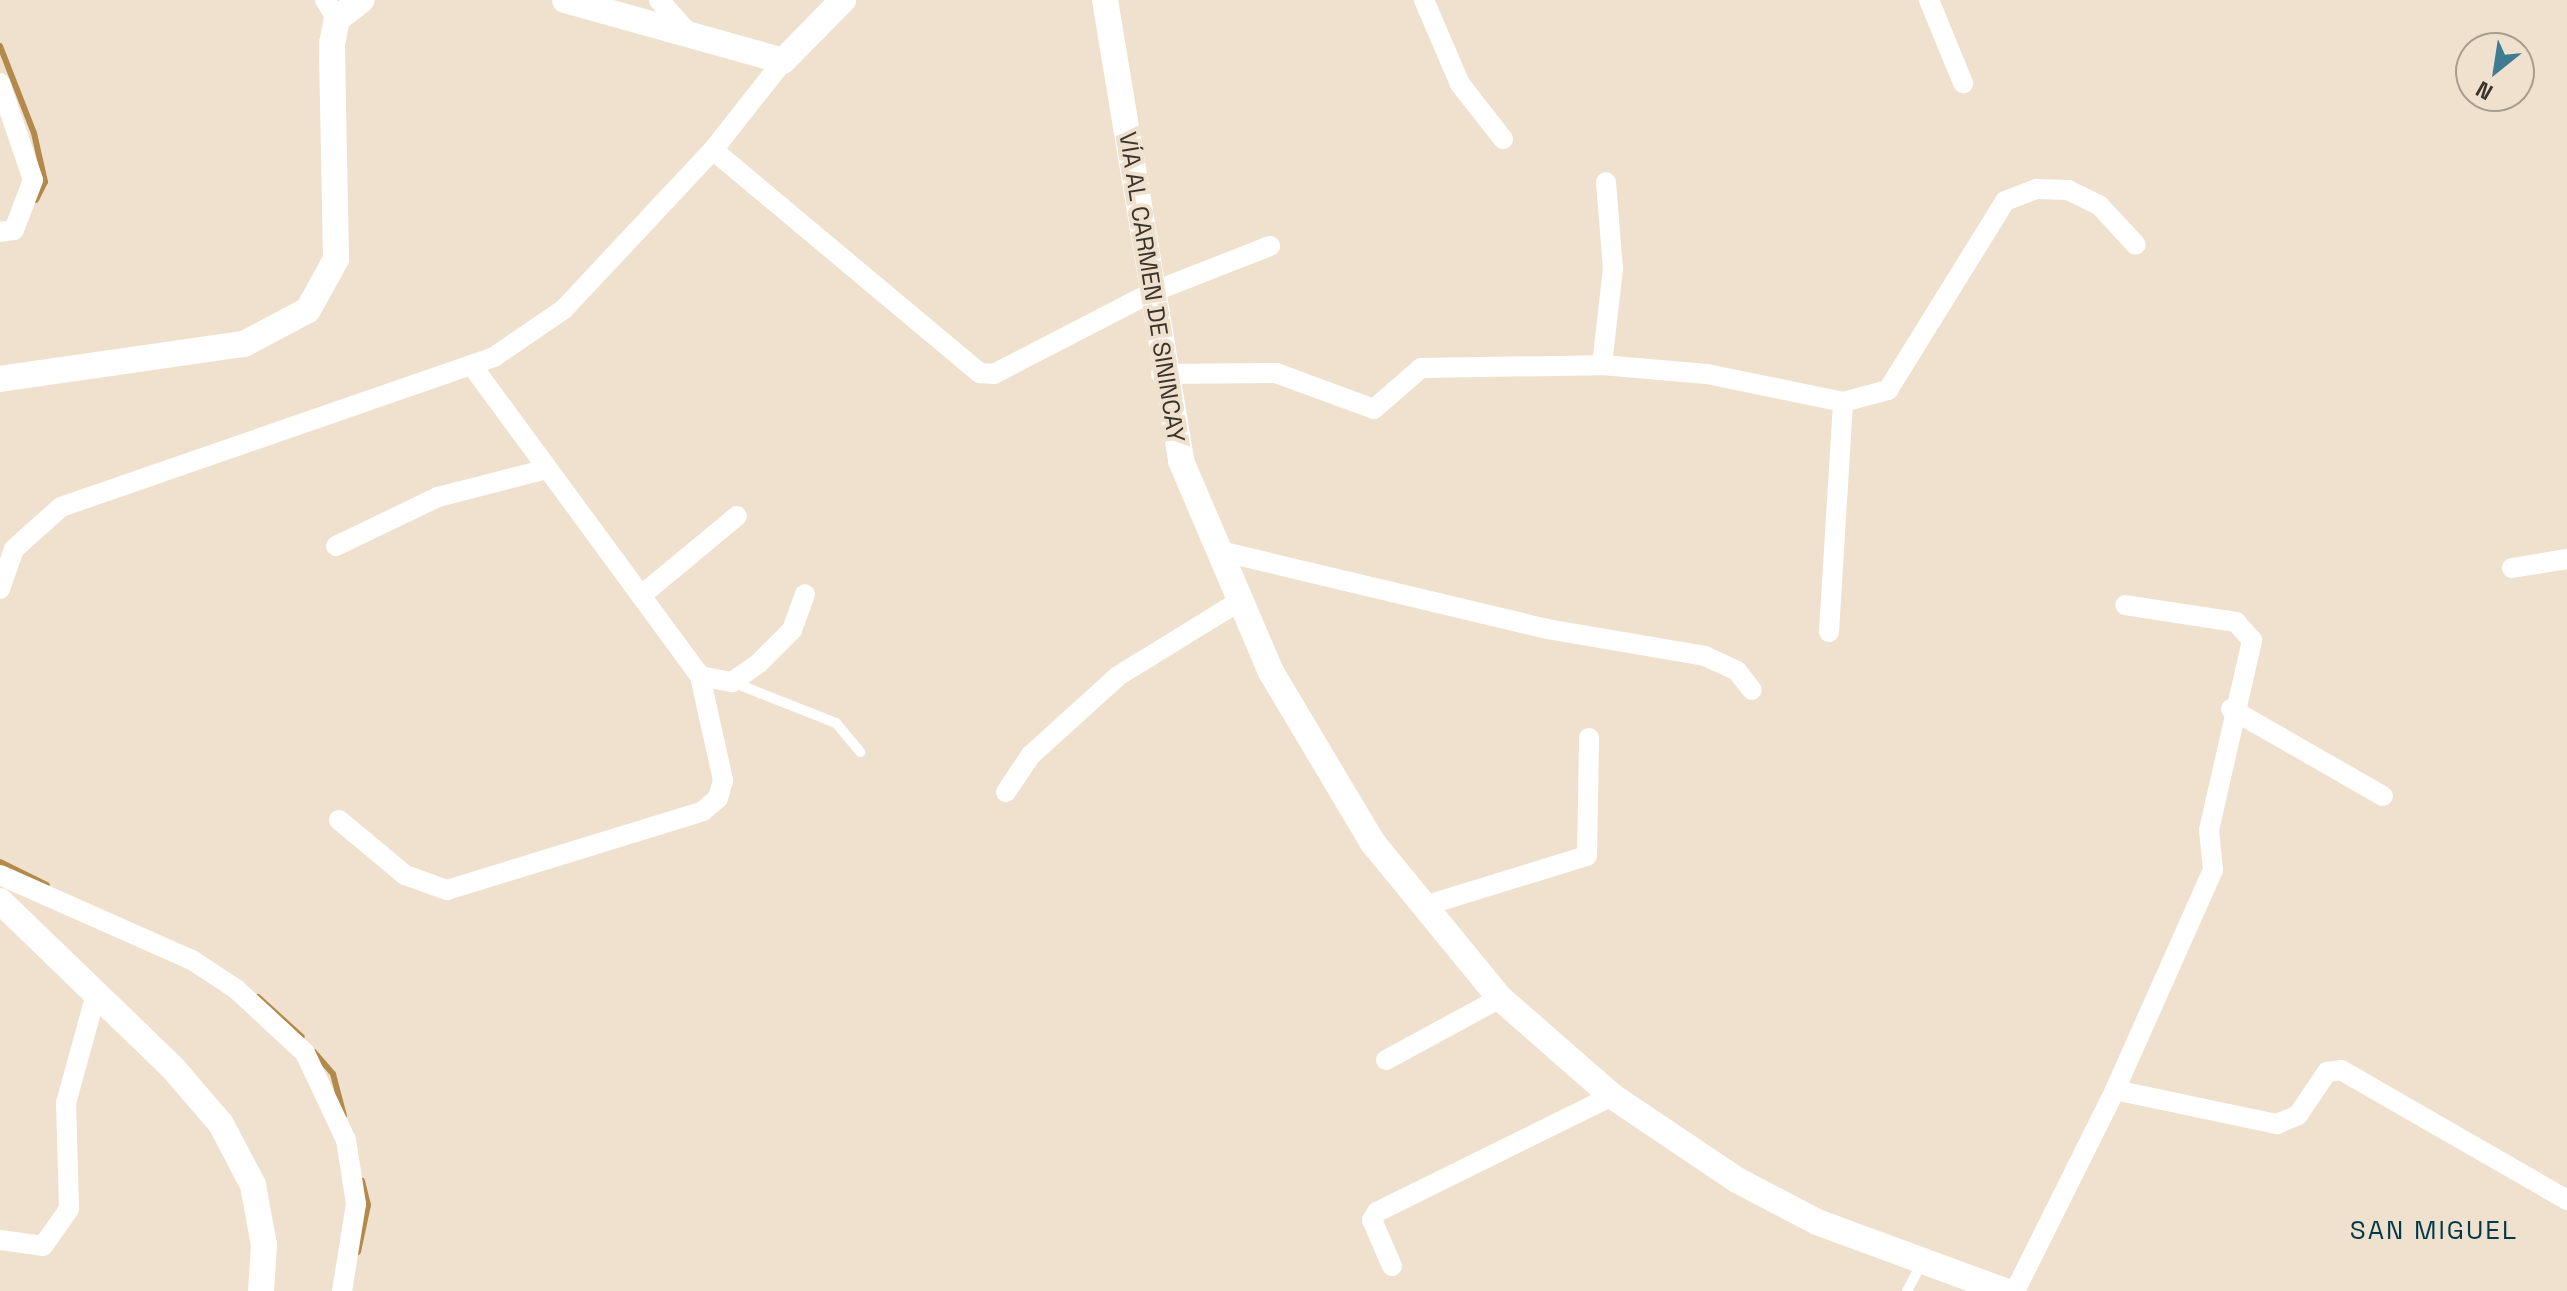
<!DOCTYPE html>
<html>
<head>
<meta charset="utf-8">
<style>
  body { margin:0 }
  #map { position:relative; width:2567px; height:1291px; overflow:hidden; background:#f0e1ce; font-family:"Space Grotesk",sans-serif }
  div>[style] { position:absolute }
  .stream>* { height:6px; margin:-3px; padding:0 3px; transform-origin:3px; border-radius:3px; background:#b3894c }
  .service>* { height:10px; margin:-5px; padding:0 5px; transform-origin:5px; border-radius:5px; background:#fff }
  .minor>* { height:20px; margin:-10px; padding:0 10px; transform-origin:10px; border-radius:10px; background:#fff }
  .tertiary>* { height:26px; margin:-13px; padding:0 13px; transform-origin:13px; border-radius:13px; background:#fff }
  span { translate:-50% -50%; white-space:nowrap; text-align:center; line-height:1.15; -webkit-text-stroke:8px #f0e1ce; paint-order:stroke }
  .street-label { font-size:24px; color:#39342c }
  .neighbourhood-label { font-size:26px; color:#01394a; letter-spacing:2px }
  .north { position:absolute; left:2455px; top:32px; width:80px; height:80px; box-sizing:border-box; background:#f0e1ce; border:2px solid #a79c8d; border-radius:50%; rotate:210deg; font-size:22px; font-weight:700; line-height:32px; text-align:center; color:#39342c }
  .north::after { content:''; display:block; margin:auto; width:28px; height:36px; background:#3f7b92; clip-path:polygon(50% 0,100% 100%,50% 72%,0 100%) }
</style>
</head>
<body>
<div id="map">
  <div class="stream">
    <div style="left:0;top:46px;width:93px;rotate:68.7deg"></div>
    <div style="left:34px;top:133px;width:50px;rotate:77.3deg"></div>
    <div style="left:45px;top:182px;width:20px;rotate:117deg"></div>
    <div style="left:0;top:862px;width:52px;rotate:26.1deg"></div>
    <div style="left:258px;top:997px;width:59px;rotate:42.3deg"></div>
    <div style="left:314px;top:1052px;width:29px;rotate:49deg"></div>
    <div style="left:333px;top:1074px;width:43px;rotate:75.3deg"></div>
    <div style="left:358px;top:1252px;width:48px;rotate:-78deg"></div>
    <div style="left:368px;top:1205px;width:25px;rotate:-104deg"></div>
  </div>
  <div class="service">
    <div style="left:732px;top:682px;width:112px;rotate:21.5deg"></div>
    <div style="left:836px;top:723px;width:38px;rotate:50deg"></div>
    <div style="left:1907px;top:1291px;width:32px;rotate:-62deg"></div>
  </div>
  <div class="minor">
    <div style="left:325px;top:0;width:22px;rotate:58deg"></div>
    <div style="left:659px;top:0;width:51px;rotate:48.2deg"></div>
    <div style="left:1424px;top:0;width:91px;rotate:66.8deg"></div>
    <div style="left:1460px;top:84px;width:70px;rotate:52deg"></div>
    <div style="left:1929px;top:0;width:90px;rotate:67.7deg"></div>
    <div style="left:0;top:83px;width:102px;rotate:71.2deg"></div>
    <div style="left:33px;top:180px;width:53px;rotate:110.8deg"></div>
    <div style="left:14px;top:230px;width:14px;rotate:172deg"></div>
    <div style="left:713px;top:150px;width:348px;rotate:39.9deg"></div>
    <div style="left:980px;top:373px;width:14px;rotate:4deg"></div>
    <div style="left:994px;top:374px;width:176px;rotate:-27.4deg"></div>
    <div style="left:1150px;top:293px;width:129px;rotate:-21.4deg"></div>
    <div style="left:1602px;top:365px;width:97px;rotate:-83.5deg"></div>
    <div style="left:1613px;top:269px;width:87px;rotate:-94.6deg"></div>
    <div style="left:1161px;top:374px;width:115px;rotate:-0.5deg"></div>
    <div style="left:1276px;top:373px;width:104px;rotate:20.2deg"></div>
    <div style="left:1374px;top:409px;width:62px;rotate:-41.1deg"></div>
    <div style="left:1421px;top:368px;width:181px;rotate:-0.9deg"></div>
    <div style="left:1602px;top:365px;width:105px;rotate:4.9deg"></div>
    <div style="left:1707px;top:374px;width:139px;rotate:11.6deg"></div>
    <div style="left:1843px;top:402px;width:47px;rotate:-14.9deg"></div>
    <div style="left:1888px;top:390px;width:222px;rotate:-58.2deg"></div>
    <div style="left:2005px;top:201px;width:34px;rotate:-21deg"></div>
    <div style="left:2037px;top:189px;width:31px;rotate:2deg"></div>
    <div style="left:2068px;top:190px;width:34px;rotate:26deg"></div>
    <div style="left:2099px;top:205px;width:54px;rotate:47.2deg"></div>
    <div style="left:336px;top:546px;width:113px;rotate:-25.7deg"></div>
    <div style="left:438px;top:497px;width:113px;rotate:-14.4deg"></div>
    <div style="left:1220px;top:551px;width:336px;rotate:13.4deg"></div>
    <div style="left:1547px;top:629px;width:160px;rotate:9.7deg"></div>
    <div style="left:1705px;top:656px;width:35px;rotate:25deg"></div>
    <div style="left:1737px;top:671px;width:24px;rotate:52deg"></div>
    <div style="left:2512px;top:568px;width:56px;rotate:-9.3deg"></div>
    <div style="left:0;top:589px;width:42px;rotate:-70.7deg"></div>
    <div style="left:14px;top:549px;width:63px;rotate:-41.8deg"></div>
    <div style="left:61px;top:507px;width:458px;rotate:-19.1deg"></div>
    <div style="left:494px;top:357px;width:85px;rotate:-34.4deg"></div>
    <div style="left:564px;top:309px;width:218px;rotate:-46.9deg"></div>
    <div style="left:713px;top:150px;width:113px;rotate:-51.8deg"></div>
    <div style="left:643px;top:594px;width:122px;rotate:-39.7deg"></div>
    <div style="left:1829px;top:632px;width:230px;rotate:-86.5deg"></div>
    <div style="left:700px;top:676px;width:33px;rotate:11deg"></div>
    <div style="left:732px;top:682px;width:33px;rotate:-35deg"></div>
    <div style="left:759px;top:663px;width:47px;rotate:-45deg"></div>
    <div style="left:792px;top:630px;width:38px;rotate:-70deg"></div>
    <div style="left:2231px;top:709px;width:175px;rotate:29.8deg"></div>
    <div style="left:1006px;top:792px;width:45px;rotate:-56deg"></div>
    <div style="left:1031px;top:755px;width:118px;rotate:-42.2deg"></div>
    <div style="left:1118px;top:676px;width:143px;rotate:-31.6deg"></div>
    <div style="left:339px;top:820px;width:86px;rotate:39.8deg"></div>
    <div style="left:405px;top:875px;width:45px;rotate:19.7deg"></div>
    <div style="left:447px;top:890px;width:268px;rotate:-17.1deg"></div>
    <div style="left:703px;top:811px;width:20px;rotate:-41deg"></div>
    <div style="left:718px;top:798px;width:19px;rotate:-74deg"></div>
    <div style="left:723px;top:780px;width:107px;rotate:-102.5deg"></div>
    <div style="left:700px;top:676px;width:383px;rotate:-126.3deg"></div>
    <div style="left:0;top:875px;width:210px;rotate:23.9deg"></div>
    <div style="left:192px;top:960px;width:53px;rotate:33.4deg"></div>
    <div style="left:236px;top:989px;width:94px;rotate:42.8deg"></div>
    <div style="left:305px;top:1053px;width:96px;rotate:64.8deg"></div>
    <div style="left:346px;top:1140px;width:65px;rotate:81.1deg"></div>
    <div style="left:356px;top:1204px;width:88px;rotate:99.1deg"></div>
    <div style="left:1424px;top:906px;width:170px;rotate:-17.1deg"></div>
    <div style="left:1587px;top:856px;width:118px;rotate:-89deg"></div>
    <div style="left:1386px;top:1060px;width:130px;rotate:-28.5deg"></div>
    <div style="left:2115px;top:1090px;width:241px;rotate:-66deg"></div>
    <div style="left:2213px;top:870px;width:40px;rotate:-95.7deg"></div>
    <div style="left:2209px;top:830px;width:195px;rotate:-77.2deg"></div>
    <div style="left:2252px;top:640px;width:24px;rotate:-132deg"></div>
    <div style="left:2236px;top:622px;width:112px;rotate:-171.3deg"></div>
    <div style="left:0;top:1240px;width:43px;rotate:7.9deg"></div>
    <div style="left:43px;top:1246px;width:45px;rotate:-54.9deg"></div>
    <div style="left:69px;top:1209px;width:106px;rotate:-91.6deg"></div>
    <div style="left:66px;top:1103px;width:113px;rotate:-74.6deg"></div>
    <div style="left:1392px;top:1266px;width:50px;rotate:-113.5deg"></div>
    <div style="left:1372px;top:1220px;width:9px;rotate:-58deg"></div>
    <div style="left:1377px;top:1212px;width:262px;rotate:-26.3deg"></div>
    <div style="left:2015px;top:1291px;width:225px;rotate:-63.5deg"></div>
    <div style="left:2115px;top:1090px;width:166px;rotate:11.9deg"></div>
    <div style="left:2277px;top:1124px;width:23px;rotate:-23deg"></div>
    <div style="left:2298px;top:1115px;width:52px;rotate:-56deg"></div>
    <div style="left:2327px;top:1072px;width:14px;rotate:-8deg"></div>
    <div style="left:2341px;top:1070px;width:261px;rotate:29.9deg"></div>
  </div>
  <div class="tertiary">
    <div style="left:565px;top:0;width:226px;rotate:15.6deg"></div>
    <div style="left:783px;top:61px;width:86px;rotate:-45.5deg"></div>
    <div style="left:1105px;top:0;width:467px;rotate:80.6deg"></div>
    <div style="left:1181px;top:461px;width:229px;rotate:66.9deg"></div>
    <div style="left:1271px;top:672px;width:199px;rotate:59.2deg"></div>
    <div style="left:1373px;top:843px;width:200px;rotate:50.7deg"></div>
    <div style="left:1500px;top:998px;width:149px;rotate:41.2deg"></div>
    <div style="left:1612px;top:1096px;width:151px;rotate:33.9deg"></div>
    <div style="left:1737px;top:1180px;width:90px;rotate:27.7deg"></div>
    <div style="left:1817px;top:1222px;width:200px;rotate:20.2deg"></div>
    <div style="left:0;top:379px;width:246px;rotate:-8.2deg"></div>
    <div style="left:244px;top:344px;width:72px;rotate:-28deg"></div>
    <div style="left:308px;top:310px;width:58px;rotate:-61.2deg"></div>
    <div style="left:336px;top:259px;width:215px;rotate:-91.1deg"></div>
    <div style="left:332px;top:44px;width:25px;rotate:-79deg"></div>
    <div style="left:337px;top:19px;width:31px;rotate:-38deg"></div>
    <div style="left:0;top:901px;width:239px;rotate:44deg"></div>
    <div style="left:172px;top:1067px;width:75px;rotate:49.3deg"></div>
    <div style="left:221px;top:1124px;width:69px;rotate:62.3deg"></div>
    <div style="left:253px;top:1185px;width:61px;rotate:79.6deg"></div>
    <div style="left:264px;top:1245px;width:46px;rotate:93.7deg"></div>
  </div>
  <div class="street-label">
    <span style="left:1152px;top:287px;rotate:81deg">VÍA AL CARMEN DE SININCAY</span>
  </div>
  <div class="neighbourhood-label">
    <span style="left:2434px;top:1231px">SAN MIGUEL</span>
  </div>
  <div class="north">N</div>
</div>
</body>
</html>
